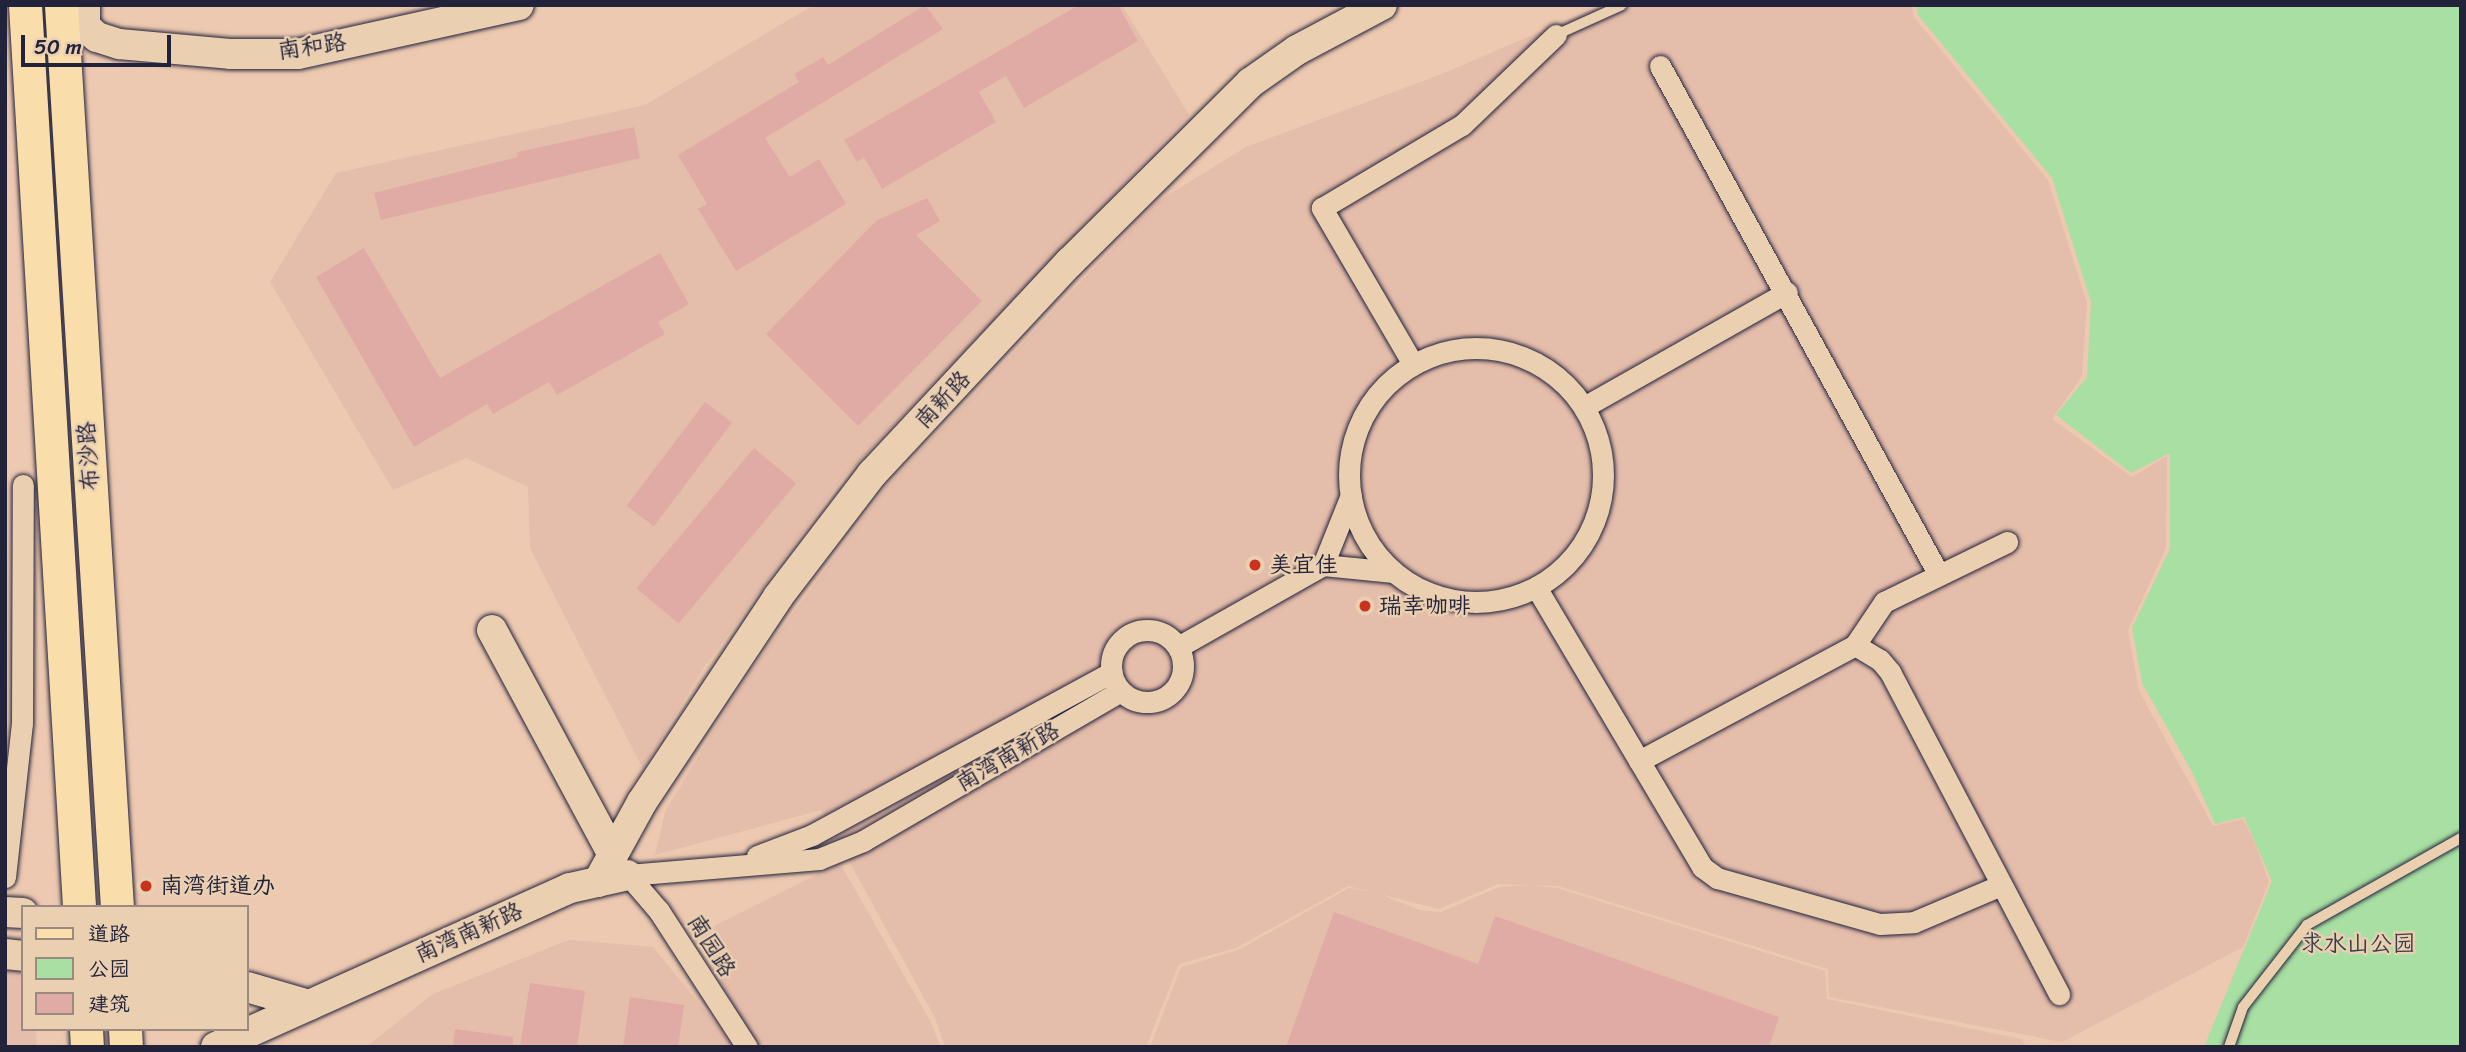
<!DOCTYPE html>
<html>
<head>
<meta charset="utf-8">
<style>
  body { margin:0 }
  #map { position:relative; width:2466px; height:1052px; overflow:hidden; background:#edc9b1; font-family:Sriracha,"LXGW WenKai TC",sans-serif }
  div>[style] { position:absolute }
  .built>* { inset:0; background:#e5bdab }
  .green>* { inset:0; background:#a8dfa3 }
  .building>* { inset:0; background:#e0aba5; transform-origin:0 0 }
  .roads { filter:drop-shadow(0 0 2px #22223b) drop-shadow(0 0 2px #22223b) }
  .lane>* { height:10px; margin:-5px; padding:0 5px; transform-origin:5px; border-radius:5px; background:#eacfb1 }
  .street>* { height:21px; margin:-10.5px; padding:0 10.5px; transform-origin:10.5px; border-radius:10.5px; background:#eacfb1 }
  .street>.ring { margin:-10.5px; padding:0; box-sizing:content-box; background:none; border:21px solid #eacfb1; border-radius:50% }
  .secondary>* { height:30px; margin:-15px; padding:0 15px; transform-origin:15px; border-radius:15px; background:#eacfb1 }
  .primary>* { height:33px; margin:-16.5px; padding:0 16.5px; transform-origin:16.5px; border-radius:16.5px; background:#f9deab }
  .dots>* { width:19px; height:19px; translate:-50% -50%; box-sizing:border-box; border:4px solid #eacfb1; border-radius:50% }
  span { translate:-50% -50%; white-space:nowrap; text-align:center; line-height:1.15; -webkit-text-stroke:5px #eacfb1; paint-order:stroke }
  .street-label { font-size:23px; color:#22223b }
  .poi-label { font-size:23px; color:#22223b }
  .left { translate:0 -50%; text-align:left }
  .park-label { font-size:23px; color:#363e4b }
  .frame { position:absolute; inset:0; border:7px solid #22223b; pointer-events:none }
  .legend { position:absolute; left:21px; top:905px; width:228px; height:126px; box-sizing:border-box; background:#eacfb1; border:2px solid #9a8a82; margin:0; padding:9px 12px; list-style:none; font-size:21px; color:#22223b }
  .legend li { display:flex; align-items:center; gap:14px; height:35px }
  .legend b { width:35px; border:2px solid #9a8a82 }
  .scale { position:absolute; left:21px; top:35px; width:150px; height:32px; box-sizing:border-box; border:4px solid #22223b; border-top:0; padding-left:9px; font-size:21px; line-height:24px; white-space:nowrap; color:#22223b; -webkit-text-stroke:5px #eacfb1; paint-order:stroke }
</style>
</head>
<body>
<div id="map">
  <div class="built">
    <div style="clip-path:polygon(814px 5px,1122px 5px,1189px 115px,842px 479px,702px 670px,643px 769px,530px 548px,528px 487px,466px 458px,393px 490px,270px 282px,336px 173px,645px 105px)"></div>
    <div style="clip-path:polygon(1602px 5px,1912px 5px,1914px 17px,2048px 180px,2087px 303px,2082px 376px,2052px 419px,2132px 477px,2167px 456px,2166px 548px,2128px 630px,2139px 691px,2213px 826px,2243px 819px,2255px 843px,2269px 882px,2243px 947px,2062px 1042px,1829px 997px,1828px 969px,1558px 886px,1498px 884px,1439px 909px,1348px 886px,1236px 948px,1179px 964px,1146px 1047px,945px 1047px,935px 1018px,821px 810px,655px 855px,665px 812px,744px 680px,886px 487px,1157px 202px,1246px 147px,1442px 74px)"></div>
    <div style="clip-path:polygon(840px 863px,930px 1021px,941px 1047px,759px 1047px,745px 1031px,698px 934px)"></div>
    <div style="clip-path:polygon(1530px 885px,1557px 888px,1825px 971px,1827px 999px,2021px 1039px,2027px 1047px,1150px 1047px,1181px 967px,1238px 950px,1349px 888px,1377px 893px,1420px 910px,1441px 912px,1499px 887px)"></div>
    <div style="clip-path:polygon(569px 940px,653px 947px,735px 1047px,366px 1047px,433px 994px)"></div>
    <div style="clip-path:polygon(5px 971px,23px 972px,23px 1029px,36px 1029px,37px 1047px,5px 1047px)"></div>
  </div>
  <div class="green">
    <div style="clip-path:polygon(1916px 5px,2461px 5px,2461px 1047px,2204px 1047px,2272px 881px,2244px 817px,2215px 824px,2192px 772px,2142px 683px,2132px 628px,2170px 549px,2170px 453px,2131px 473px,2056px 415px,2087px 377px,2091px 302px,2052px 178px,1918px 15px)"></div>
  </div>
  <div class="building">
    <div style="clip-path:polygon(925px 5px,943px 29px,765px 138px,790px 177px,819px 159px,846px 204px,736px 271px,698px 209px,707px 204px,678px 155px,799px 82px,794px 74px,823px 57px,828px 65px)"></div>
    <div style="clip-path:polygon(1079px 5px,1118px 5px,1138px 41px,1024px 108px,1006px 76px,979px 92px,996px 122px,882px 189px,864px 157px,857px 162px,844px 140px)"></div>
    <div style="clip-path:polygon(634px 127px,640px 158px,381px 220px,374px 193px,518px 157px,517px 152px)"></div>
    <div style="clip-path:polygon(927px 198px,940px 221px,916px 235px,982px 301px,858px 426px,766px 334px,877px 220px)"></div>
    <div style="clip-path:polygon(364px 248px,440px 378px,660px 253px,689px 304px,658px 322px,665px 334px,557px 395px,549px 382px,493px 414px,487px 404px,414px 447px,316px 277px)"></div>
    <div style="left:705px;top:402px;width:34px;height:130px;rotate:37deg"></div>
    <div style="left:754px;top:448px;width:55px;height:183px;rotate:40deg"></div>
    <div style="clip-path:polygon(1334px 912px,1478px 964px,1495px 916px,1779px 1017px,1769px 1047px,1286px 1047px)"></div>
    <div style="clip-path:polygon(530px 983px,585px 991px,577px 1047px,520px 1047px)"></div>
    <div style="clip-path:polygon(630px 997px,684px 1005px,678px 1047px,623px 1047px)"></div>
    <div style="clip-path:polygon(455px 1029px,513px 1037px,513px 1047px,453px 1047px)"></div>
  </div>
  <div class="roads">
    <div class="lane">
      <div style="left:1556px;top:35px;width:72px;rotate:-24.4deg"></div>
      <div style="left:2229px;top:1047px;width:42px;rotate:-70.7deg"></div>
      <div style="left:2243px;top:1007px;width:104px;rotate:-52deg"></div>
      <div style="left:2307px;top:925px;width:177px;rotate:-29.5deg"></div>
    </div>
    <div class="street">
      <div style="left:1660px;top:66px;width:580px;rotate:61.27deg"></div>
      <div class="ring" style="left:1349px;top:348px;width:233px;height:233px"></div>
      <div style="left:1413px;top:364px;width:181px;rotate:-120.3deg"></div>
      <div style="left:1322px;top:208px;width:163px;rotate:-30.7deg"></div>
      <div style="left:1462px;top:125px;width:130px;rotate:-43.8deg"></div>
      <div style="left:1584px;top:407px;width:233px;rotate:-29.5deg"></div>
      <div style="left:1323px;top:565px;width:75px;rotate:-68.2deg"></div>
      <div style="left:1536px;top:587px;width:326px;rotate:59.3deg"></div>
      <div style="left:1702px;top:867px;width:19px;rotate:36deg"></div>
      <div style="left:1717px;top:878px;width:169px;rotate:15.8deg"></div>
      <div style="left:1880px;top:924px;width:34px;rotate:-3deg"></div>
      <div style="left:1914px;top:922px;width:95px;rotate:-23deg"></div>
      <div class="ring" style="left:1111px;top:630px;width:51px;height:51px"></div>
      <div style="left:1855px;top:645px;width:29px;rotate:31deg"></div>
      <div style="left:1880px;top:660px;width:16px;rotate:50deg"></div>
      <div style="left:1890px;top:672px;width:364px;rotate:62.3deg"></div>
      <div style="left:1178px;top:647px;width:167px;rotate:-29.5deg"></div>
      <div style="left:1323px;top:565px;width:71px;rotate:5.6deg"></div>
      <div style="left:1639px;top:761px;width:245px;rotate:-28.2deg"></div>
      <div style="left:1855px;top:645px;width:52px;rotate:-56deg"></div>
      <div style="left:1884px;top:602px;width:137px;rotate:-26deg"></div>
      <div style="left:757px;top:856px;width:59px;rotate:-20.9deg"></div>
      <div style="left:812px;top:835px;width:341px;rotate:-28.5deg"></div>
      <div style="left:628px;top:875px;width:192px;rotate:-4.8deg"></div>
      <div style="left:819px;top:859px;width:48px;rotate:-22.2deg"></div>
      <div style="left:863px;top:841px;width:298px;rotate:-30.2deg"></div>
      <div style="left:628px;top:875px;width:48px;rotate:49.3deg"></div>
      <div style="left:659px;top:911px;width:162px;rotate:57.1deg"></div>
      <div style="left:5px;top:877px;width:155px;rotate:-83.7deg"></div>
      <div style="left:22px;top:723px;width:238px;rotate:-89.8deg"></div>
    </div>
    <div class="secondary">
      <div style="left:85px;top:5px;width:21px;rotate:90deg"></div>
      <div style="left:85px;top:26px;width:16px;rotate:43deg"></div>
      <div style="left:97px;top:37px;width:23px;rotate:18deg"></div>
      <div style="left:119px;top:44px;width:111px;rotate:5.1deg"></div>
      <div style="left:230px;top:54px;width:68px"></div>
      <div style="left:298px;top:54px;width:226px;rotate:-12.5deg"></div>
      <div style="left:492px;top:630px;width:255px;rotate:61.7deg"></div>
      <div style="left:598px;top:882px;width:91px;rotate:-61.2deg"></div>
      <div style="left:642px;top:802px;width:246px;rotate:-56.4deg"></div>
      <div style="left:778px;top:597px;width:155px;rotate:-52.6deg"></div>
      <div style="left:872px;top:474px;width:290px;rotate:-47deg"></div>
      <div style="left:1070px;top:262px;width:254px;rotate:-44.8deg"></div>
      <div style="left:1250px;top:83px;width:57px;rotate:-35.1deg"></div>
      <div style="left:1297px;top:50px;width:96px;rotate:-27.9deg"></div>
      <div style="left:5px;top:912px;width:18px;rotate:3deg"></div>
      <div style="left:5px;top:954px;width:18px;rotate:6deg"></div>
      <div style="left:247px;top:987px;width:65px;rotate:16.2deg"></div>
      <div style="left:216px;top:1047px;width:388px;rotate:-24.2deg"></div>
      <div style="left:570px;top:888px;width:59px;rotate:-12.6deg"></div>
    </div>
    <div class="primary">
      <div style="left:25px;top:5px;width:904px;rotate:86.57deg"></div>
      <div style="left:61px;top:5px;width:904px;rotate:86.45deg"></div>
      <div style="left:86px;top:1029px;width:18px;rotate:87deg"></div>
      <div style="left:125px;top:1029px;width:18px;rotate:87deg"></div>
    </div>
  </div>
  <div class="dots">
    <div style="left:1255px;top:565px;background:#c8321e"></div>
    <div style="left:1365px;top:606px;background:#c8321e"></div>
    <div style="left:146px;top:886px;background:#c8321e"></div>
  </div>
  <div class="street-label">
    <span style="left:312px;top:47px;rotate:-8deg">南和路</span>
    <span style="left:943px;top:400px;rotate:-47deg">南新路</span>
    <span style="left:89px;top:456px;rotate:-94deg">布沙路</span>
    <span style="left:1008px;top:757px;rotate:-30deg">南湾南新路</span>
    <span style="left:469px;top:933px;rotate:-24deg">南湾南新路</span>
    <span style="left:711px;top:946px;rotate:58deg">南园路</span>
  </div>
  <div class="poi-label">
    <span class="left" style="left:1269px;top:565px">美宜佳</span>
    <span class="left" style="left:1379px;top:606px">瑞幸咖啡</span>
    <span class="left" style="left:160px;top:886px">南湾街道办</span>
  </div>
  <div class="park-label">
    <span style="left:2358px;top:944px">求水山公园</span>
  </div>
  <div class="frame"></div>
  <ul class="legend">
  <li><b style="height:9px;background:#f9deab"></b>道路</li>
  <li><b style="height:19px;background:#a8dfa3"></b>公园</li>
  <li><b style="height:19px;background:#e0aba5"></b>建筑</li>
  </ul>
  <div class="scale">50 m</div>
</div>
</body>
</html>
